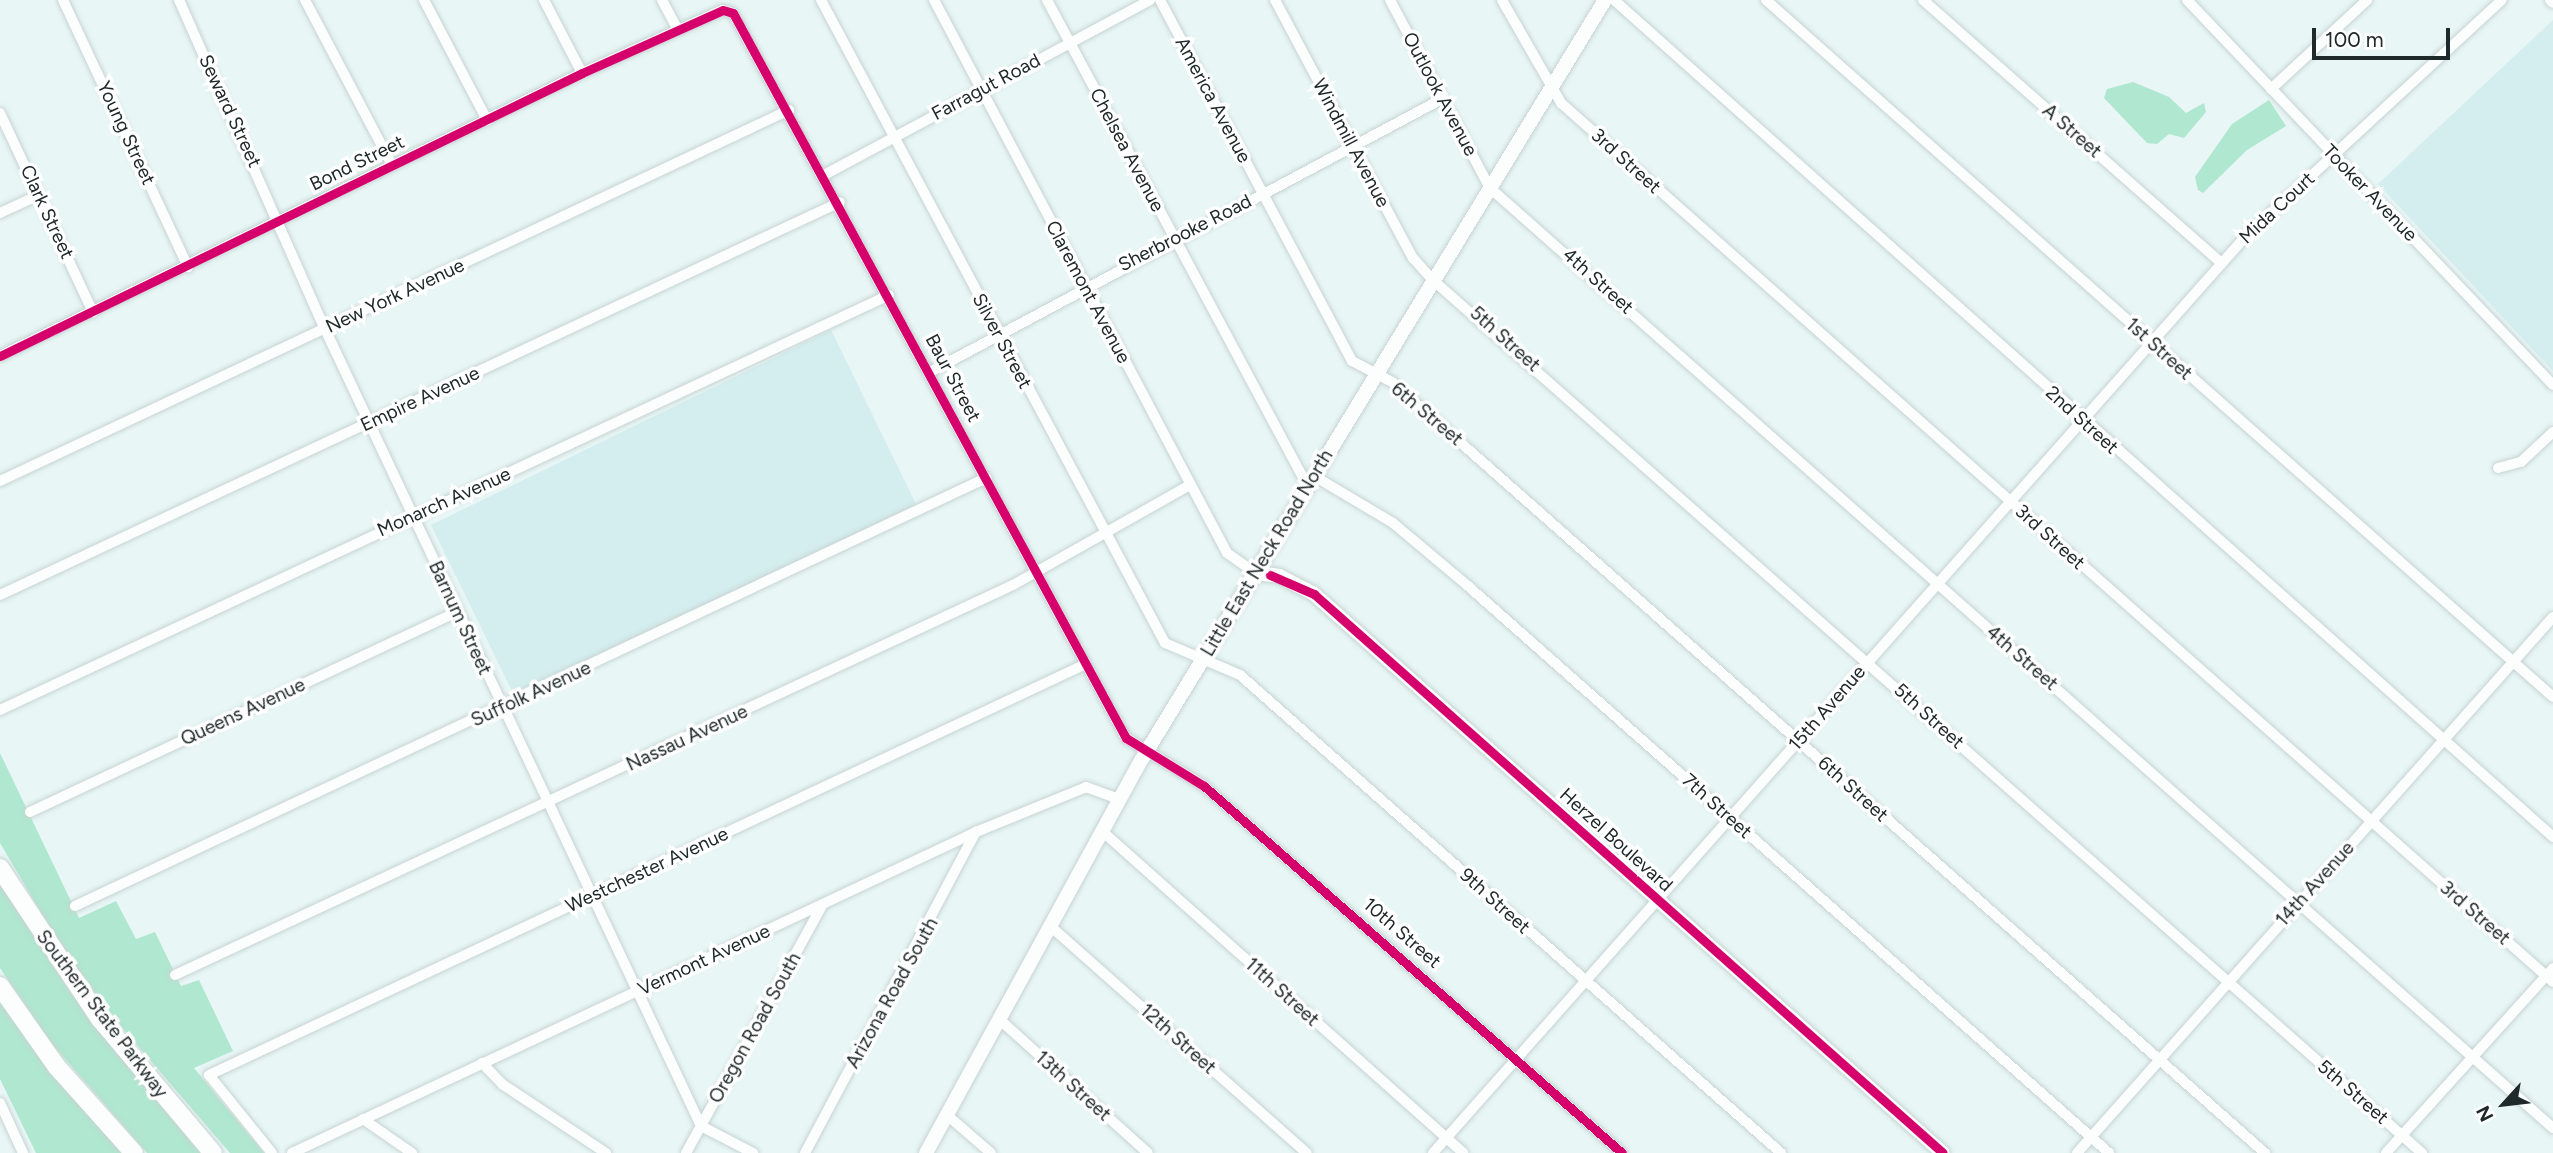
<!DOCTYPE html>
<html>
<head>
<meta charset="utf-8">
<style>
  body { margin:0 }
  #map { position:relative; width:2553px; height:1153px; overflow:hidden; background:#e8f6f6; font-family:Figtree,sans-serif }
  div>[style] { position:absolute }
  .built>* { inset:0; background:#d4edee; transform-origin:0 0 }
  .green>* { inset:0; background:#b0e7d0 }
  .roads { filter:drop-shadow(0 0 2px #c8d3d3) drop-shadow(0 0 2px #c8d3d3) }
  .street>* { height:10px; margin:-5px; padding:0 5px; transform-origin:5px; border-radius:5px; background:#fcfefe }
  .secondary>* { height:14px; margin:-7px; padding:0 7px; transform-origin:7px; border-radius:7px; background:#fcfefe }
  .highway>* { height:18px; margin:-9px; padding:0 9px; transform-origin:9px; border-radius:9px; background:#fcfefe }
  .cycleway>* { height:9px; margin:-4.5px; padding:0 4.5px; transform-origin:4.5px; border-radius:4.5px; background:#d6006c }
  span { translate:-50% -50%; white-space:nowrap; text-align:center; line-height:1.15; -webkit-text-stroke:7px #fff; paint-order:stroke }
  .street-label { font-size:19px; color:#20292a }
  .north { position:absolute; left:2469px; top:1069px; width:70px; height:70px; -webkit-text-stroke:5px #fff; paint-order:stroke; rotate:243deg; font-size:19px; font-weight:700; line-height:28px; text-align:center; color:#20292a }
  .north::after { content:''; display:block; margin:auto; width:24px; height:32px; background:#20292a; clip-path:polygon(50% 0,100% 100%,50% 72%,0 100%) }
  .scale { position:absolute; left:2312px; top:28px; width:138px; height:32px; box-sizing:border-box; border:4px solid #20292a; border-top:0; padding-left:9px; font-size:21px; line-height:24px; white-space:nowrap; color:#20292a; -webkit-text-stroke:5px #fff; paint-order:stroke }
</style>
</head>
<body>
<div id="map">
  <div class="built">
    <div style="clip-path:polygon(2553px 20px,2553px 371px,2378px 184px)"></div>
    <div style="left:831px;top:330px;width:194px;height:445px;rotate:64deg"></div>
  </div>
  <div class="green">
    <div style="clip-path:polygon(2133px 82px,2169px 97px,2186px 113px,2204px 103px,2206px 112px,2184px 138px,2169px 134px,2157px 144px,2147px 143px,2104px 98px,2107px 89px)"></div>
    <div style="clip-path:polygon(2269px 100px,2286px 126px,2247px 150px,2203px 193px,2198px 190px,2195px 177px,2232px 124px)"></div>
    <div style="clip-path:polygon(0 753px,79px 918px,116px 901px,136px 939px,155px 932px,181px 986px,199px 980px,233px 1051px,194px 1068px,264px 1153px,230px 1153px,106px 1009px,57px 940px,0 843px)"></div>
    <div style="clip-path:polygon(0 882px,70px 992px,202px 1153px,147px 1153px,51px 1043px,0 968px)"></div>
    <div style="clip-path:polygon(0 1003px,52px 1074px,122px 1153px,36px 1153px,0 1079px)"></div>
  </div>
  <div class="roads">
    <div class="street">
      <div style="left:63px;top:0;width:295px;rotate:64.9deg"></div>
      <div style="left:179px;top:0;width:360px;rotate:66.1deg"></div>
      <div style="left:325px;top:329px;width:881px;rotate:64.74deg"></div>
      <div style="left:701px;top:1126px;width:59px;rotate:27.4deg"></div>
      <div style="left:305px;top:0;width:187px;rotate:62.2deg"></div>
      <div style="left:424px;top:0;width:136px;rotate:62.3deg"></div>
      <div style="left:544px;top:0;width:82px;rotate:62.5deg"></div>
      <div style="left:662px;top:0;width:34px;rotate:62deg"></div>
      <div style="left:821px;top:0;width:729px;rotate:61.85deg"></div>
      <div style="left:1165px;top:643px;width:82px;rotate:23.1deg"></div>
      <div style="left:1240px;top:675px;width:722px;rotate:41.46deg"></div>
      <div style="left:934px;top:0;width:626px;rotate:62.08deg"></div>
      <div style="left:1227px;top:553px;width:35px;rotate:35deg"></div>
      <div style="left:1047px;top:0;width:550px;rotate:61.81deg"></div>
      <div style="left:1160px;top:0;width:409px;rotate:62deg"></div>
      <div style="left:1352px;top:361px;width:45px;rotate:27.7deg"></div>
      <div style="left:1392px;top:382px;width:1165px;rotate:41.45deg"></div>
      <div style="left:1275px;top:0;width:293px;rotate:61.9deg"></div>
      <div style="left:1413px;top:258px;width:31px;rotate:48deg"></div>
      <div style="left:1434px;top:281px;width:1318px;rotate:41.43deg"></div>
      <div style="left:1390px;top:0;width:213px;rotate:62deg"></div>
      <div style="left:1490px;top:188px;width:1419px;rotate:41.49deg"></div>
      <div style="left:1502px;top:0;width:119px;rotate:60.2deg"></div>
      <div style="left:1561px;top:103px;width:1325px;rotate:41.54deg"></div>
      <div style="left:1614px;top:0;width:1258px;rotate:41.71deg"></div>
      <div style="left:1766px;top:0;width:1051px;rotate:41.53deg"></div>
      <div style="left:1923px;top:0;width:397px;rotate:41.4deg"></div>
      <div style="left:2187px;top:0;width:531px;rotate:46.45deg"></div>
      <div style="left:2550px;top:0;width:4px;rotate:45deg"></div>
      <div style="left:2271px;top:89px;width:131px;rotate:-42.8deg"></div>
      <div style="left:0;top:113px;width:220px;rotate:65deg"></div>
      <div style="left:824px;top:175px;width:370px;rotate:-28.2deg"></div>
      <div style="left:0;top:213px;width:43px;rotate:-24.8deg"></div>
      <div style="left:0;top:356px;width:647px;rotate:-25.93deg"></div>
      <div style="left:582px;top:73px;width:154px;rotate:-24.1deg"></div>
      <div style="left:723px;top:10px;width:10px;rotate:17deg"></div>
      <div style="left:733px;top:13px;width:825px;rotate:61.54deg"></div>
      <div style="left:1126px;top:738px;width:92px;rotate:31.6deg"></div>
      <div style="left:1204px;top:786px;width:556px;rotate:41.28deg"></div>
      <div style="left:930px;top:372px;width:580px;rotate:-28.07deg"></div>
      <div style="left:2498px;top:468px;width:24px;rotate:-15deg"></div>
      <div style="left:2521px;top:462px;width:44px;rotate:-43.2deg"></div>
      <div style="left:1314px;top:476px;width:92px;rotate:30.7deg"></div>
      <div style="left:1393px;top:523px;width:98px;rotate:40deg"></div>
      <div style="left:1468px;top:586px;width:856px;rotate:41.49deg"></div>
      <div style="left:0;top:481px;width:872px;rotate:-25.18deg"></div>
      <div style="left:0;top:595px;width:927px;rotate:-25.07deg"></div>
      <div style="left:0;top:710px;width:981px;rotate:-25.02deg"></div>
      <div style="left:30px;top:812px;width:472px;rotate:-25.1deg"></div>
      <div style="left:1102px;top:831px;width:484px;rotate:41.7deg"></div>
      <div style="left:75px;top:906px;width:1007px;rotate:-25.16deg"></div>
      <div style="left:1049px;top:925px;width:344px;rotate:41.5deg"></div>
      <div style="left:175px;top:975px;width:924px;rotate:-24.96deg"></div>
      <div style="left:1013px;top:585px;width:203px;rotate:-29.5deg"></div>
      <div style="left:999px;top:1019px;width:200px;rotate:42deg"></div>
      <div style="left:482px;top:1063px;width:29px;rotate:46deg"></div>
      <div style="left:502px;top:1084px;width:125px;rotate:33.6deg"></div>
      <div style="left:0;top:1103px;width:55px;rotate:65.3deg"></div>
      <div style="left:947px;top:1115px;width:58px;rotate:40.8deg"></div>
      <div style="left:363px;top:1119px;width:60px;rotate:34.8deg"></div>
      <div style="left:272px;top:1153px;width:100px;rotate:-128.9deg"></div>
      <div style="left:209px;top:1075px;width:966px;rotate:-25.11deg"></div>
      <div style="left:292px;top:1153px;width:756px;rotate:-25.14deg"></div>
      <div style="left:976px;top:832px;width:119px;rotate:-22.2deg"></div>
      <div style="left:1086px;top:787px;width:35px;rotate:20deg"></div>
      <div style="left:686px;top:1153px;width:284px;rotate:-61.2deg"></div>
      <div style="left:805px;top:1153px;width:364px;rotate:-62deg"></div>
      <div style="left:1433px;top:1153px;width:1226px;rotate:-48.44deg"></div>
      <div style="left:2246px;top:236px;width:348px;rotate:-42.7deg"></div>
      <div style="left:2077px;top:1153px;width:717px;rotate:-48.39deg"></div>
      <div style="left:2386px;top:1153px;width:249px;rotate:-47.9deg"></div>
    </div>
    <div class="secondary">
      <div style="left:1256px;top:573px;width:23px;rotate:7deg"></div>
      <div style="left:1279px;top:576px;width:39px;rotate:27deg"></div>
      <div style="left:1314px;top:594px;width:841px;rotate:41.63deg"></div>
      <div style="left:926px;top:1153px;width:449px;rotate:-61.3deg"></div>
      <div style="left:1142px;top:759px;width:889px;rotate:-58.62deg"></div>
    </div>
    <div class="highway">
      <div style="left:0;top:868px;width:181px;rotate:56.5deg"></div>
      <div style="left:100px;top:1019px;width:175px;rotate:49.9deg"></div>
      <div style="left:0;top:986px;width:99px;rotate:54.9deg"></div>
      <div style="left:57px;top:1067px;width:115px;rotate:48.2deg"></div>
    </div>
  </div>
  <div class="cycleway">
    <div style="left:0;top:356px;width:647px;rotate:-25.93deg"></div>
    <div style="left:582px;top:73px;width:154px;rotate:-24.1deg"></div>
    <div style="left:723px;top:10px;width:10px;rotate:17deg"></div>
    <div style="left:733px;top:13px;width:825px;rotate:61.54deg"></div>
    <div style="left:1126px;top:738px;width:92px;rotate:31.6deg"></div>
    <div style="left:1204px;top:786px;width:556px;rotate:41.28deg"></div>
    <div style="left:1270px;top:575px;width:48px;rotate:23.4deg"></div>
    <div style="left:1314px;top:594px;width:841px;rotate:41.63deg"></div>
  </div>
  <div class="street-label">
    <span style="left:986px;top:87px;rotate:-28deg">Farragut Road</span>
    <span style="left:1440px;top:94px;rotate:62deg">Outlook Avenue</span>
    <span style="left:1213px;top:100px;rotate:62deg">America Avenue</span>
    <span style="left:230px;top:111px;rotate:65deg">Seward Street</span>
    <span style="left:2072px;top:131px;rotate:41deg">A Street</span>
    <span style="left:126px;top:133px;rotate:65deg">Young Street</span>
    <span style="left:1351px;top:143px;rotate:62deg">Windmill Avenue</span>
    <span style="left:1127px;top:150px;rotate:62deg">Chelsea Avenue</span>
    <span style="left:1626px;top:161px;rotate:42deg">3rd Street</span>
    <span style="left:357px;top:163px;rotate:-26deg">Bond Street</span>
    <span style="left:2370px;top:193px;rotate:46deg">Tooker Avenue</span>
    <span style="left:2277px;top:208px;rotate:-43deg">Mida Court</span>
    <span style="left:47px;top:212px;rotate:65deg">Clark Street</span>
    <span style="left:1185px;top:233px;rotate:-27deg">Sherbrooke Road</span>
    <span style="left:1598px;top:281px;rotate:42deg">4th Street</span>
    <span style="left:1088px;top:292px;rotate:62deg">Claremont Avenue</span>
    <span style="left:395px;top:296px;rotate:-25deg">New York Avenue</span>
    <span style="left:1505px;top:339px;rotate:42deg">5th Street</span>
    <span style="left:1002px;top:341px;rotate:62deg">Silver Street</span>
    <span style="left:2159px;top:349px;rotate:42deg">1st Street</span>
    <span style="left:953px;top:378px;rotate:62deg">Baur Street</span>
    <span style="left:420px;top:399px;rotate:-25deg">Empire Avenue</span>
    <span style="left:1427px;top:414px;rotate:40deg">6th Street</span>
    <span style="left:2082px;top:420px;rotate:42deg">2nd Street</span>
    <span style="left:444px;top:502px;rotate:-24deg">Monarch Avenue</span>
    <span style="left:2050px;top:537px;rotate:42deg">3rd Street</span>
    <span style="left:1267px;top:553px;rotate:-59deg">Little East Neck Road North</span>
    <span style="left:460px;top:618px;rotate:65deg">Barnum Street</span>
    <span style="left:2022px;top:658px;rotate:41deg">4th Street</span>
    <span style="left:531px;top:694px;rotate:-25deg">Suffolk Avenue</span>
    <span style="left:1827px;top:708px;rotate:-49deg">15th Avenue</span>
    <span style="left:243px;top:712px;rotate:-25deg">Queens Avenue</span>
    <span style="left:1929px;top:716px;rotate:42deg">5th Street</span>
    <span style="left:687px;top:738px;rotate:-25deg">Nassau Avenue</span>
    <span style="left:1853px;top:789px;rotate:42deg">6th Street</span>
    <span style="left:1717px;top:806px;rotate:42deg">7th Street</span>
    <span style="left:1616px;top:840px;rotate:42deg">Herzel Boulevard</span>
    <span style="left:647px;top:870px;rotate:-25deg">Westchester Avenue</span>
    <span style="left:2315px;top:884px;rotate:-48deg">14th Avenue</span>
    <span style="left:1495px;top:901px;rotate:42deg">9th Street</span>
    <span style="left:2475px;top:913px;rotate:41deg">3rd Street</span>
    <span style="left:1402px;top:933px;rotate:41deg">10th Street</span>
    <span style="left:704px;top:960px;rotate:-25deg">Vermont Avenue</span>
    <span style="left:1282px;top:992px;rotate:42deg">11th Street</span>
    <span style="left:892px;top:993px;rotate:-61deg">Arizona Road South</span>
    <span style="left:102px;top:1014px;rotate:53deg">Southern State Parkway</span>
    <span style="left:755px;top:1028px;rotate:-61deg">Oregon Road South</span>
    <span style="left:1178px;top:1039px;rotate:42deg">12th Street</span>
    <span style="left:1073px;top:1086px;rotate:42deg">13th Street</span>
    <span style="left:2353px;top:1092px;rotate:41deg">5th Street</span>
  </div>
  <div class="north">N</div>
  <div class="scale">100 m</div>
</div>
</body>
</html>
